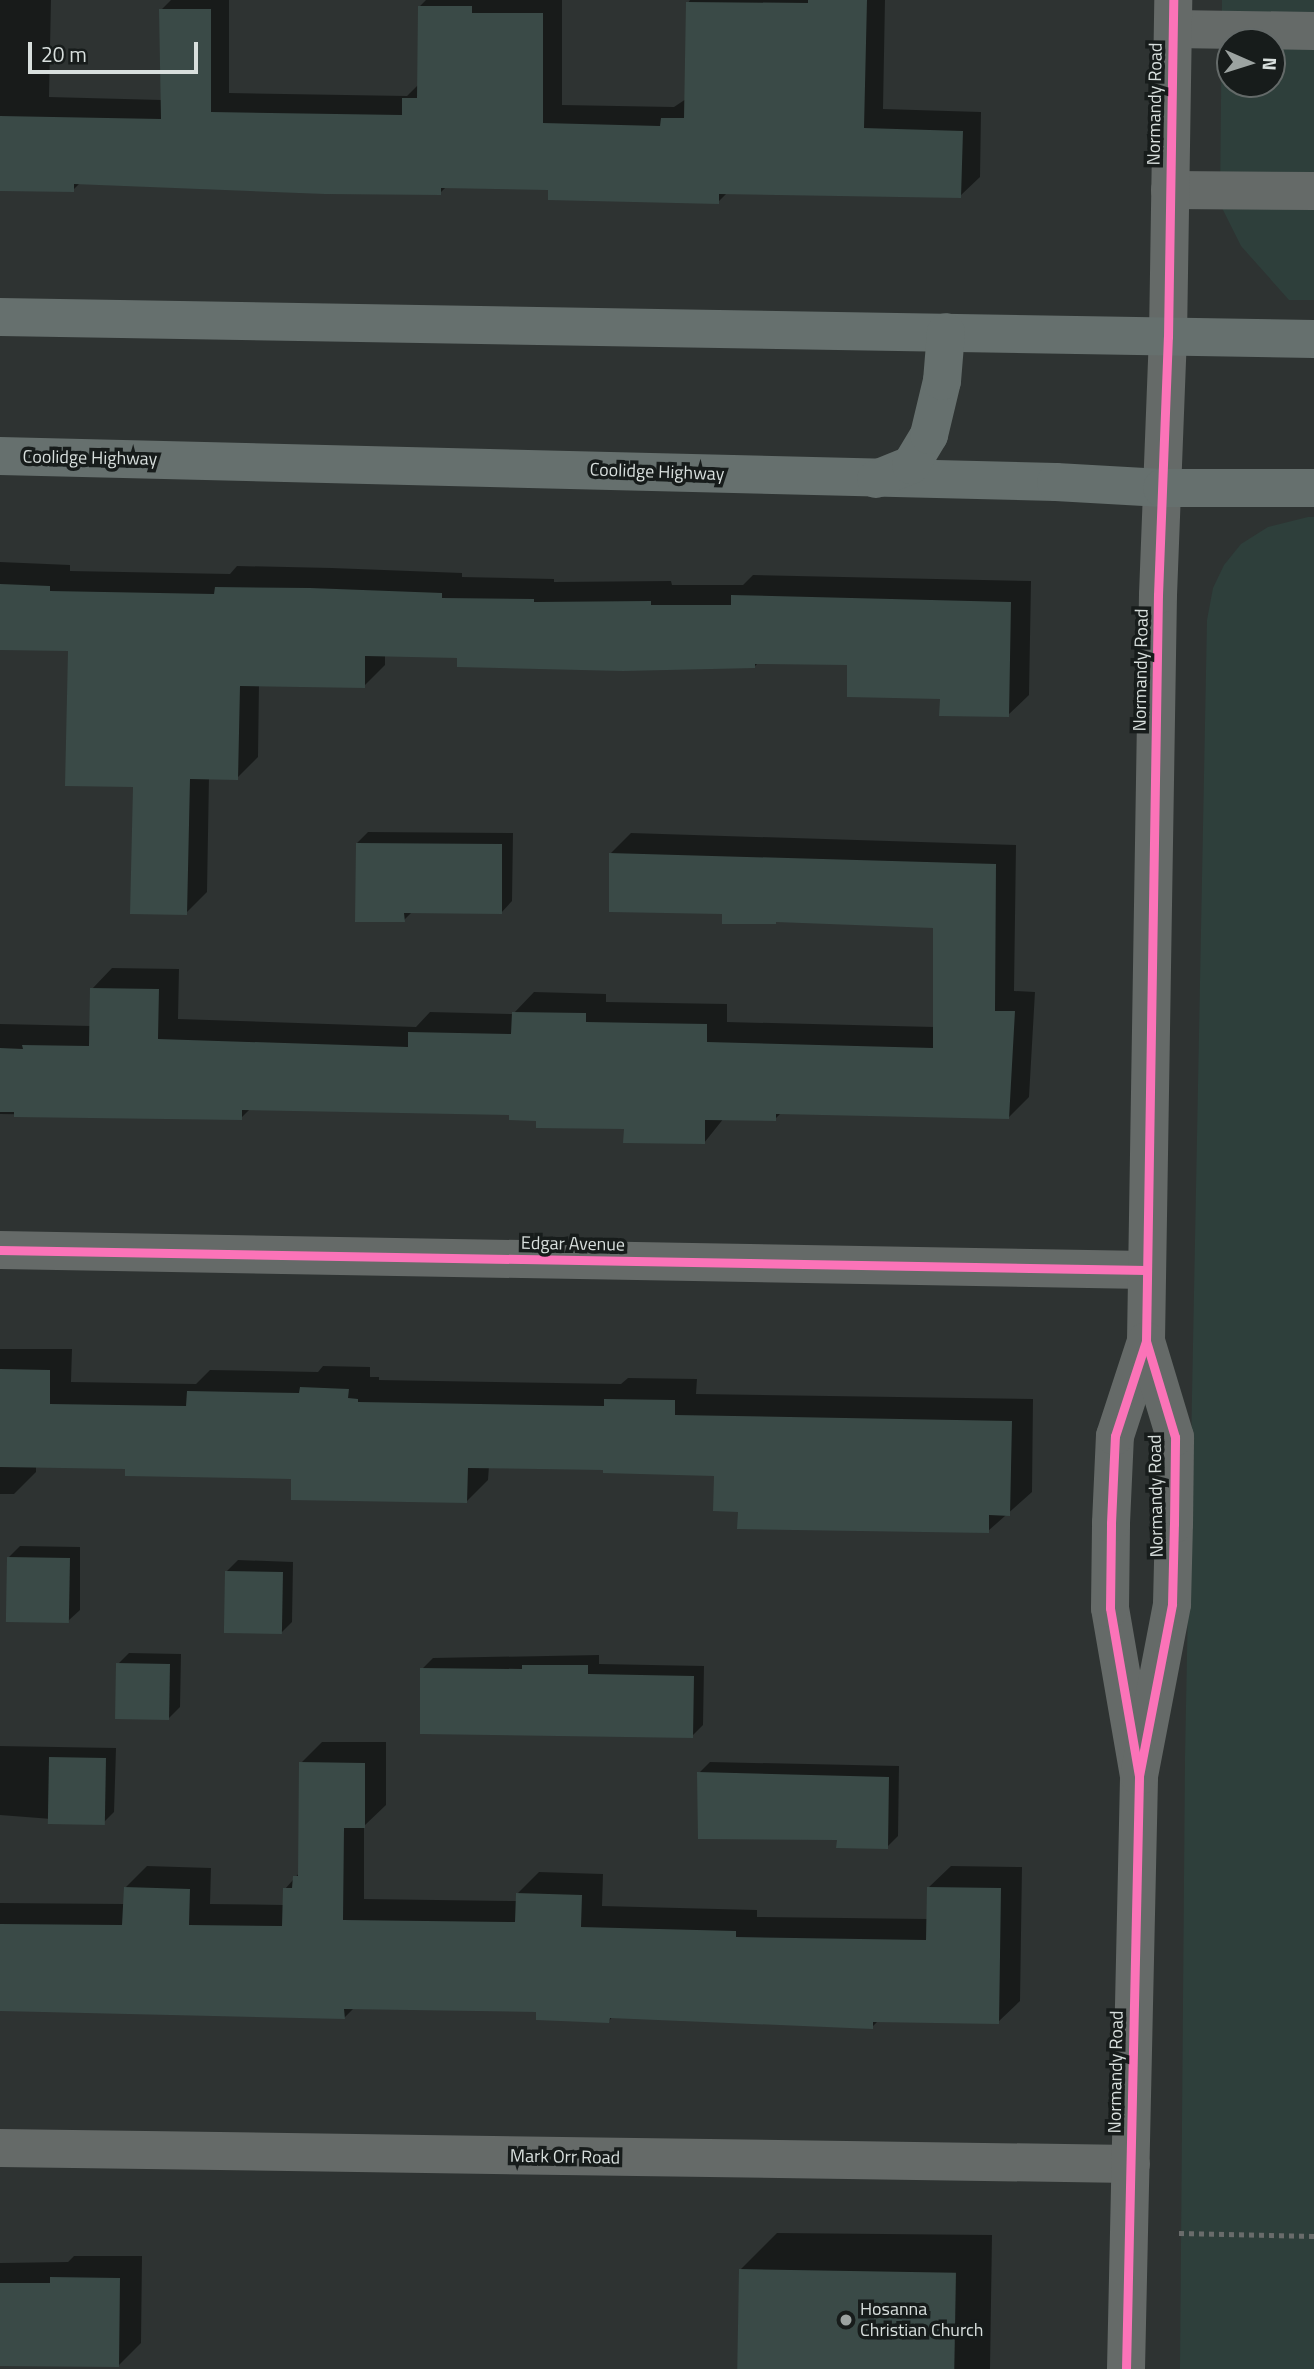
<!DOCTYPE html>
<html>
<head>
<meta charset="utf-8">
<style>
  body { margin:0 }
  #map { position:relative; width:1314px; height:2369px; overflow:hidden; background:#2e3332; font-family:"Titillium Web",sans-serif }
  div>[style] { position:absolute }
  .built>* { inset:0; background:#2e3f3b }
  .shadow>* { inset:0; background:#0007 }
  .building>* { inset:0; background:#3a4a47; transform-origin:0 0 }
  .path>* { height:4.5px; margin-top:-2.25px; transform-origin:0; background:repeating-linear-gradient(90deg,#696c6b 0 5px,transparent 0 10px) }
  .minor>* { height:38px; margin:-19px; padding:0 19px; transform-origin:19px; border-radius:19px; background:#656a68 }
  .major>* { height:38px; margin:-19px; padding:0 19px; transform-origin:19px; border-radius:19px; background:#66706e }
  .cycleway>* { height:9px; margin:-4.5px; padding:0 4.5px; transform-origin:4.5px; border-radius:4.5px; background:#fb73b8 }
  .dots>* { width:19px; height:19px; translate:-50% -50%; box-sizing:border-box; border:4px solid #171c1b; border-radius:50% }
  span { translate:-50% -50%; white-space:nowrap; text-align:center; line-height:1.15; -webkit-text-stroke:7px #171c1b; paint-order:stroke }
  .street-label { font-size:18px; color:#d8dfdd }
  .poi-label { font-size:18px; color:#d8dfdd }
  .left { translate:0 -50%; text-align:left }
  .north { position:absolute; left:1216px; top:28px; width:70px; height:70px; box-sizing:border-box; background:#171c1b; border:2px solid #646a69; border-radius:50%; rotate:93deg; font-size:19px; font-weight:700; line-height:28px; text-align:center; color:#d8dfdd }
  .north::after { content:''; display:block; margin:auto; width:24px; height:32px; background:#9ca3a1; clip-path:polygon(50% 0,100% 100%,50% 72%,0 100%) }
  .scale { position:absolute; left:28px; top:42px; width:170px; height:32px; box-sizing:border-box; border:4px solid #d8dfdd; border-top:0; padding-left:9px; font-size:21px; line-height:24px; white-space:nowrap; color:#d8dfdd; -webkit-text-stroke:5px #171c1b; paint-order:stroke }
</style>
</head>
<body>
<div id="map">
  <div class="built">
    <div style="clip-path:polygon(evenodd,1222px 0,1314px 0,1314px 300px,1289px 300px,1241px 246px,1220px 204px,1222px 0,1230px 42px,1272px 42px,1272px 84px,1230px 84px,1230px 42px)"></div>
    <div style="clip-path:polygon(1308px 517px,1314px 517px,1314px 2369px,1180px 2369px,1185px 1758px,1207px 620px,1213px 588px,1224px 565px,1241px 544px,1268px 527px)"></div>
  </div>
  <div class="shadow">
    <div style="clip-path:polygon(0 0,51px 0,49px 97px,162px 100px,161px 10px,171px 0,229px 0,229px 93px,407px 96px,419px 84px,420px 6px,426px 0,562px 0,562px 105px,674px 107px,686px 99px,688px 3px,690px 0,885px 0,883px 109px,981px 112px,980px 177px,960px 196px,728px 192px,718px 202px,550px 188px,447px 186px,440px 193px,81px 182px,73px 190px,0 189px)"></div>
    <div style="clip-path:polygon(0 562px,70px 565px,70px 571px,230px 574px,237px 566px,332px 568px,462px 573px,462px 577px,554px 579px,554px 582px,671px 581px,672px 585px,743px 585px,753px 575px,1031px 581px,1029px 695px,1008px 715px,942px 697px,849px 663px,759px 662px,754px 667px,385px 655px,385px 665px,364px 686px,259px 684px,258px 757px,237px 778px,209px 777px,207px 892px,186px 913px,135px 785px,69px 649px,0 648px)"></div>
    <div style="clip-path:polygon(368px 832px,513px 833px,512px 901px,501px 913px,413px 911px,404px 920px,357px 843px)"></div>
    <div style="clip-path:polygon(631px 833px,1016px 845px,1014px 991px,1035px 992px,1029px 1097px,1009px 1117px,782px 1112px,775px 1119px,724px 1118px,704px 1143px,625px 1128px,511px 1114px,250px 1109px,241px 1118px,0 1114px,0 1024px,91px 1026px,92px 989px,112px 968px,179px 969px,178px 1019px,416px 1027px,430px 1012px,513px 1014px,534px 992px,606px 994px,606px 1002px,727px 1004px,727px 1022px,935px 1027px,935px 926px,724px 912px,611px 853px)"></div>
    <div style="clip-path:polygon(0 1349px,72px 1349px,71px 1382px,196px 1384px,210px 1370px,318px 1372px,323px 1366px,370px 1367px,370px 1377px,379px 1377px,379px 1380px,621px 1384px,628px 1378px,697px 1379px,696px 1394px,1033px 1399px,1032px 1492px,988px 1531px,739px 1510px,715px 1474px,605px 1468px,489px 1466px,488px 1480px,466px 1502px,293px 1477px,126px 1467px,36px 1465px,36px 1472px,14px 1494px,0 1494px)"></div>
    <div style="clip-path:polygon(20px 1546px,80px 1547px,80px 1610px,68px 1621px,9px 1557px)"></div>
    <div style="clip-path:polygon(238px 1560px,293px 1562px,292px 1622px,281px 1633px,227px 1571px)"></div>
    <div style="clip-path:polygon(129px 1653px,181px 1654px,180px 1707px,169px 1718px,118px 1664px)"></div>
    <div style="clip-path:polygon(599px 1655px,599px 1664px,704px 1666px,703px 1725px,692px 1736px,422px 1669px,433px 1658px)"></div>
    <div style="clip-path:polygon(322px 1742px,386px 1742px,386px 1805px,364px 1826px,364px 1899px,517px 1901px,517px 1894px,539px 1872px,603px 1874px,602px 1906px,757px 1910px,757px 1917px,929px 1919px,929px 1887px,951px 1866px,1022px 1867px,1020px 2001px,998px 2022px,878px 2021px,872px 2027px,613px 2016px,609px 2021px,538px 2010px,354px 2008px,344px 2018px,0 2009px,0 1903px,125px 1904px,125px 1888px,147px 1866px,211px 1868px,210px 1904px,284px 1905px,285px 1889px,300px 1872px,301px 1763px)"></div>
    <div style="clip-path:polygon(0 1746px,116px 1748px,114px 1812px,103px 1823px,0 1815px)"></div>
    <div style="clip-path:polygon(710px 1762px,899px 1766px,898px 1836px,887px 1847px,838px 1838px,699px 1773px)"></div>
    <div style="clip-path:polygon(777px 2233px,992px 2235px,990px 2369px,739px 2369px,740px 2270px)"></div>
    <div style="clip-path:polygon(74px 2256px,142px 2256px,141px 2343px,119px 2365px,0 2365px,0 2263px,68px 2262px)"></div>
  </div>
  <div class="building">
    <div style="clip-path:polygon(808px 0,867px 0,864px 128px,963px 131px,961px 198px,719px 194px,719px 204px,548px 200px,548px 190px,441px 188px,441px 195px,325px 194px,74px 184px,74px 192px,0 191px,0 116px,161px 119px,159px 9px,211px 9px,211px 112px,402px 115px,402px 98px,417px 98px,418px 6px,472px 6px,472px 13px,543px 13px,543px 123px,660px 126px,661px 118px,684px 118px,686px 2px,808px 3px)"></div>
    <div style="clip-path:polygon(0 584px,50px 586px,50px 591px,214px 594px,215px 587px,310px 588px,442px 593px,442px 598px,534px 599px,534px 602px,651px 601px,651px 605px,731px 605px,731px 595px,1011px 602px,1009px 717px,939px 716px,940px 699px,847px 697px,847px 665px,755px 664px,755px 668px,623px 671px,457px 667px,457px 658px,365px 656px,365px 688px,240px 686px,238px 780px,190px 779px,187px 915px,130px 914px,133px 787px,65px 786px,68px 651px,0 650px)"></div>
    <div style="clip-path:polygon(356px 843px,502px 844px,502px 914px,404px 913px,405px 922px,355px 922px)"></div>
    <div style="clip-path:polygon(609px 853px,996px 864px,995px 1011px,1015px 1011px,1009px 1119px,776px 1114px,776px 1121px,705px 1120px,705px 1144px,623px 1143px,624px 1129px,536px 1128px,536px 1121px,509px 1120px,509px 1115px,242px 1110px,242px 1120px,14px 1117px,14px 1112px,0 1112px,0 1048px,23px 1049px,22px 1045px,89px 1046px,90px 988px,159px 989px,158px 1039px,408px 1047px,408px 1032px,511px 1034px,512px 1012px,586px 1013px,586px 1022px,707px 1024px,707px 1042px,933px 1048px,933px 928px,776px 922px,776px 924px,722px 924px,722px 914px,609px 912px)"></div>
    <div style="clip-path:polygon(0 1369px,50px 1370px,50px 1404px,186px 1406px,187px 1391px,299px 1393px,300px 1387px,349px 1389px,348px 1398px,358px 1399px,358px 1402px,604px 1406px,604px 1399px,675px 1400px,675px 1415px,1012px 1421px,1010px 1516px,989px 1515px,989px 1533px,737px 1529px,738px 1512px,713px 1511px,714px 1476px,603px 1473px,603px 1470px,468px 1468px,467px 1503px,291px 1500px,291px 1479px,125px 1476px,125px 1469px,0 1467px)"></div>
    <div style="left:7px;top:1557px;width:63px;height:65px;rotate:1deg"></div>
    <div style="left:225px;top:1571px;width:58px;height:62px;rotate:1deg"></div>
    <div style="left:116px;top:1663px;width:54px;height:56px;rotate:1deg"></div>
    <div style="clip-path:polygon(522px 1665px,588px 1665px,588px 1674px,694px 1676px,693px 1738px,420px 1734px,420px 1668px,522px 1669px)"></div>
    <div style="left:49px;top:1757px;width:57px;height:67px;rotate:1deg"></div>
    <div style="clip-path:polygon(299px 1762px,365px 1763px,365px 1828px,344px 1828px,343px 1920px,515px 1922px,516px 1893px,582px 1895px,581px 1927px,736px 1931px,736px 1937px,926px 1940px,927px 1887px,1001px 1888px,999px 2024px,873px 2022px,873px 2029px,610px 2018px,609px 2023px,536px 2020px,536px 2012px,344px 2009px,345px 2019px,0 2011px,0 1924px,122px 1925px,124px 1887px,190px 1889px,189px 1925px,282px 1926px,283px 1888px,292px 1888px,293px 1876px,298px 1876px)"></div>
    <div style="clip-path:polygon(697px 1772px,889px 1777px,888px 1849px,836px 1848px,837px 1840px,698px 1839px)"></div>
    <div style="left:739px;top:2269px;width:217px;height:100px;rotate:1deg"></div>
    <div style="clip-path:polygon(50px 2277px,120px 2278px,119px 2367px,0 2366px,0 2283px,50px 2283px)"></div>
  </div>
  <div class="path">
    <div style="left:1179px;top:2233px;width:135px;rotate:1.3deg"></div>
  </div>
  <div class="minor">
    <div style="left:1173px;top:29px;width:141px;rotate:0.8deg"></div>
    <div style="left:1170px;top:190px;width:144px;rotate:0.4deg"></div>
    <div style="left:0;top:1250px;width:1146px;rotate:1deg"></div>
    <div style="left:1139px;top:1776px;width:170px;rotate:-99.8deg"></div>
    <div style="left:1110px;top:1608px;width:85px;rotate:-89.3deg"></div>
    <div style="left:1111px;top:1523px;width:87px;rotate:-87.4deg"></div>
    <div style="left:1115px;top:1436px;width:100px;rotate:-71.9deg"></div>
    <div style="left:1146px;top:1341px;width:746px;rotate:-89.08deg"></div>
    <div style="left:1158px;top:595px;width:258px;rotate:-87.8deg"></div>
    <div style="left:1168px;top:337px;width:337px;rotate:-89.1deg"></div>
    <div style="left:0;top:2148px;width:1131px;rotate:0.81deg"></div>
    <div style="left:1126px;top:2369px;width:593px;rotate:-88.74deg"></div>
    <div style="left:1139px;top:1776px;width:175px;rotate:-79.1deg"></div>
    <div style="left:1172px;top:1604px;width:80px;rotate:-88.6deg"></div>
    <div style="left:1174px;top:1524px;width:87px;rotate:-89.3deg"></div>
    <div style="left:1175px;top:1437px;width:100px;rotate:-106.8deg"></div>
  </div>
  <div class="major">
    <div style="left:0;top:317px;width:1314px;rotate:0.96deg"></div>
    <div style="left:0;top:456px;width:1056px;rotate:1.41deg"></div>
    <div style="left:1056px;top:482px;width:106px;rotate:3.2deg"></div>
    <div style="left:1162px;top:488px;width:152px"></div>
    <div style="left:876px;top:479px;width:38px;rotate:-22deg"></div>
    <div style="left:911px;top:465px;width:35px;rotate:-59deg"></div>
    <div style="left:929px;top:435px;width:56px;rotate:-76.5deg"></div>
    <div style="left:942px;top:381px;width:49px;rotate:-85.3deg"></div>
  </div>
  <div class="cycleway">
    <div style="left:0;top:1250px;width:1146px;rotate:1deg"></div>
    <div style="left:1139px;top:1776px;width:170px;rotate:-99.8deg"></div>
    <div style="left:1110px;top:1608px;width:85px;rotate:-89.3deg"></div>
    <div style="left:1111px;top:1523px;width:87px;rotate:-87.4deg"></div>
    <div style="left:1115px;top:1436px;width:100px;rotate:-71.9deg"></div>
    <div style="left:1146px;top:1341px;width:746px;rotate:-89.08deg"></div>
    <div style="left:1158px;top:595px;width:258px;rotate:-87.8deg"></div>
    <div style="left:1168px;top:337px;width:337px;rotate:-89.1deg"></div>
    <div style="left:1126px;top:2369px;width:593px;rotate:-88.74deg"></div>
    <div style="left:1139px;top:1776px;width:175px;rotate:-79.1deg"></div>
    <div style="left:1172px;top:1604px;width:80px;rotate:-88.6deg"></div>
    <div style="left:1174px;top:1524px;width:87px;rotate:-89.3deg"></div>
    <div style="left:1175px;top:1437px;width:100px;rotate:-106.8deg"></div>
  </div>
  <div class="dots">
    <div style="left:846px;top:2320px;background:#9ca3a1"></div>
  </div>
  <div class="street-label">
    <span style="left:1155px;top:104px;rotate:-89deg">Normandy Road</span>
    <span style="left:90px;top:458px;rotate:1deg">Coolidge Highway</span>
    <span style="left:657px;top:472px;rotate:2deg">Coolidge Highway</span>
    <span style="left:1141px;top:670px;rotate:-89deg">Normandy Road</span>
    <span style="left:573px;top:1244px;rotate:1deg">Edgar Avenue</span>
    <span style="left:1156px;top:1496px;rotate:-91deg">Normandy Road</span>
    <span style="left:1116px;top:2072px;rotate:-89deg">Normandy Road</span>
    <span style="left:565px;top:2157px;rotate:1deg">Mark Orr Road</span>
  </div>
  <div class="poi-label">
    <span class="left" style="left:860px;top:2320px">Hosanna<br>Christian Church</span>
  </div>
  <div class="north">N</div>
  <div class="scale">20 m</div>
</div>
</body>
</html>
